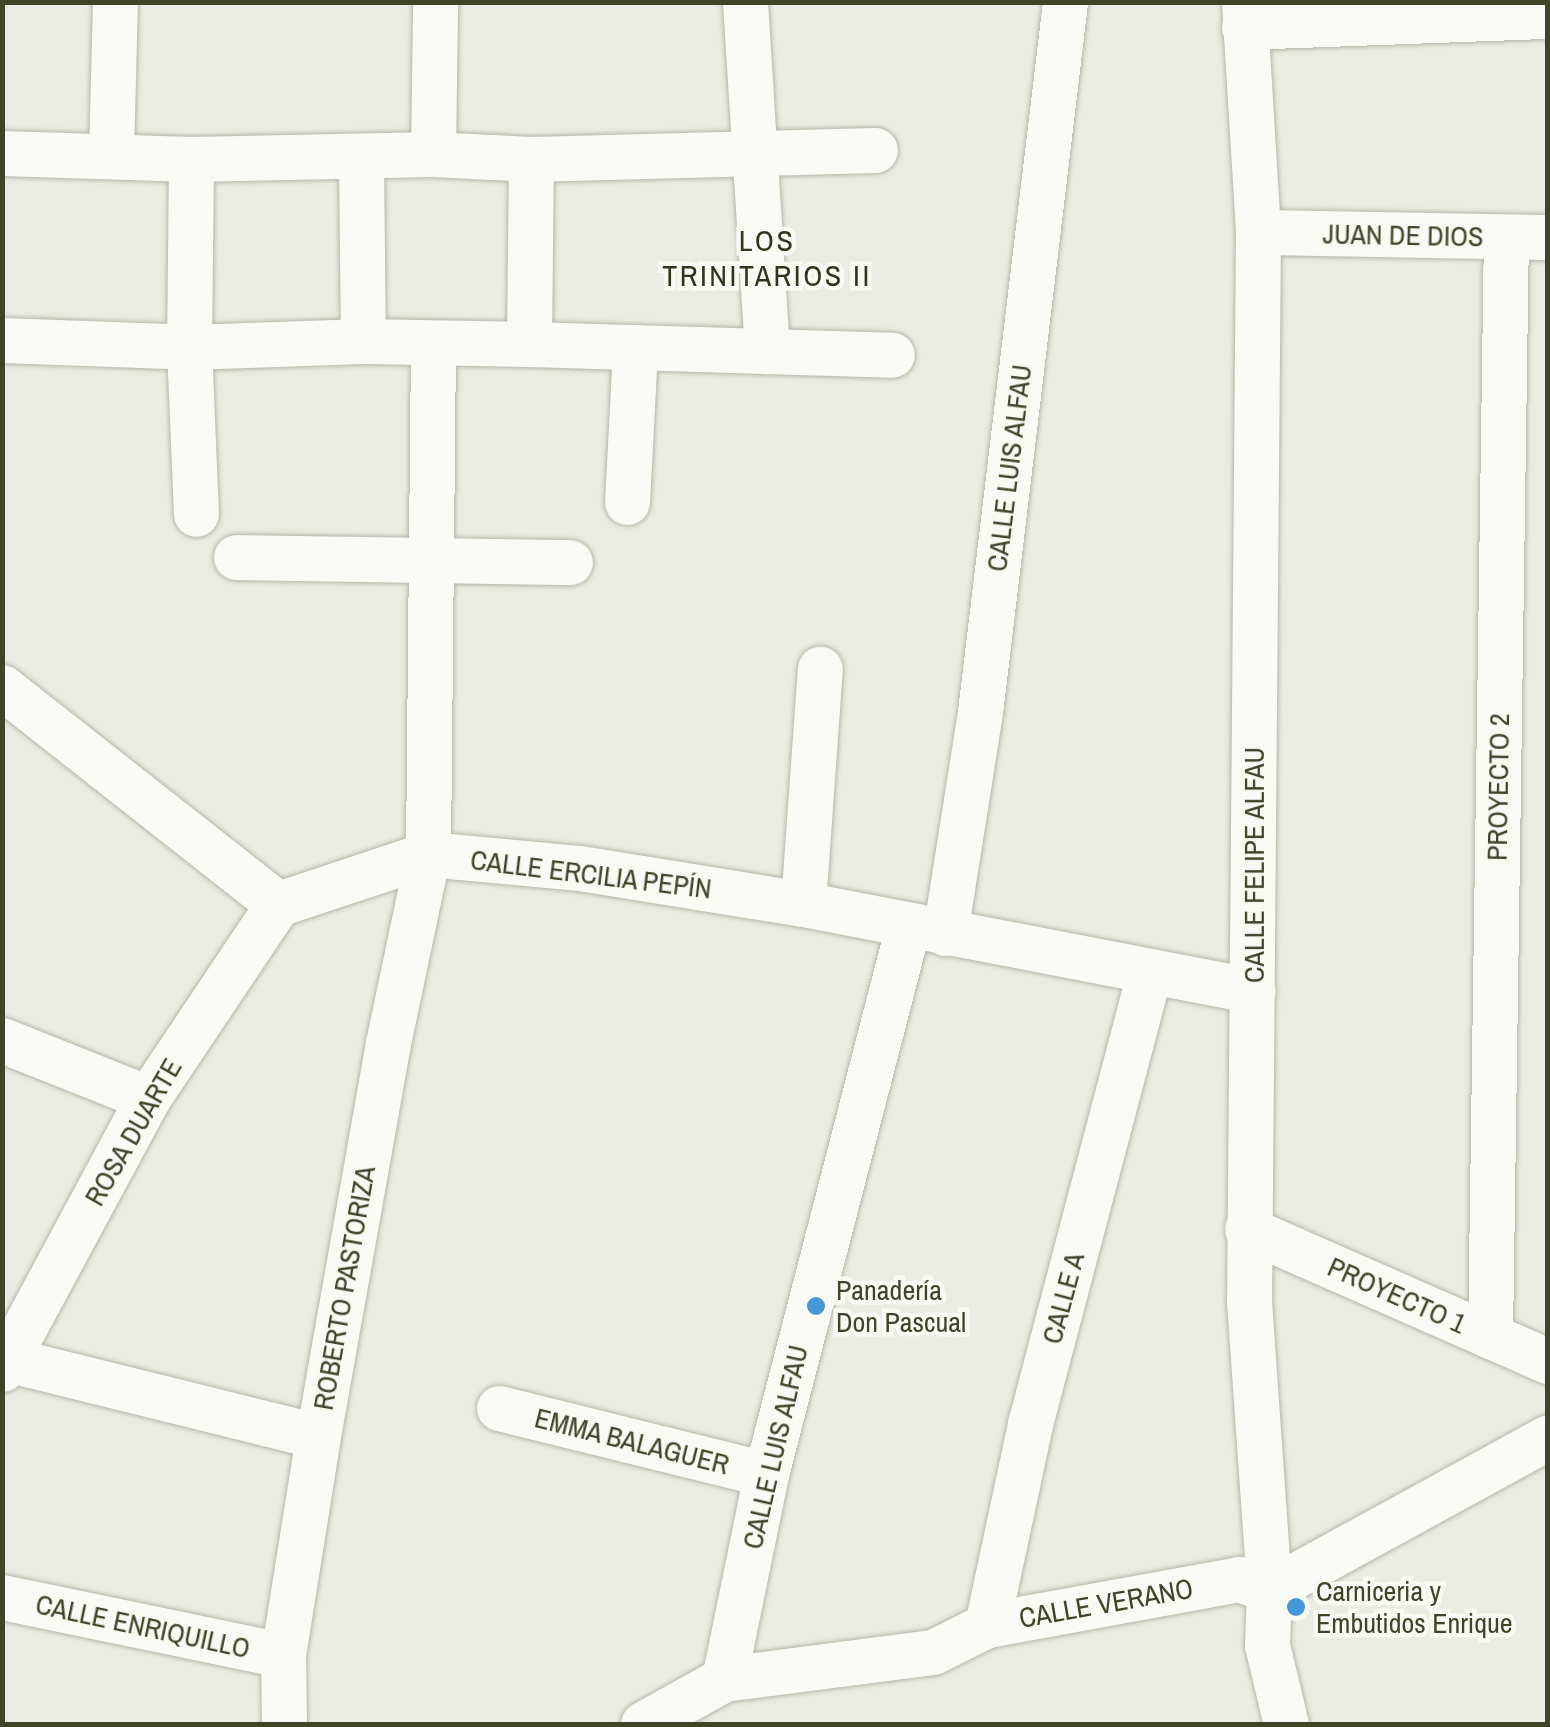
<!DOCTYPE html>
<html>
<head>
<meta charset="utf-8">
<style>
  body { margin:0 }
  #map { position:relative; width:1550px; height:1727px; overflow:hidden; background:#eaece3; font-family:"Archivo Narrow",sans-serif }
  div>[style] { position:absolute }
  .roads { filter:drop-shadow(0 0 2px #b4b7a8) drop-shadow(0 0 2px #b4b7a8) }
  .minor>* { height:45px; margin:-22.5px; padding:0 22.5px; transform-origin:22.5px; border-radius:22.5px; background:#f9faf6 }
  .dots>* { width:28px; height:28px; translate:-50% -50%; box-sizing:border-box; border:5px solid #f8f9f3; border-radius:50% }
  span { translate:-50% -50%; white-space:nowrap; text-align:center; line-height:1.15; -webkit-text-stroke:9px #f8f9f3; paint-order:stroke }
  .street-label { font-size:28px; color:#40452a }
  .poi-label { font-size:28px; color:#40452a }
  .left { translate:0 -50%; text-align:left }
  .neighbourhood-label { font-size:30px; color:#30361c; letter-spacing:2.5px }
  .frame { position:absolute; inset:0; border:5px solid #40452a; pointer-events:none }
</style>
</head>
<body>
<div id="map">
  <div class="roads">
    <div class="minor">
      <div style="left:745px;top:2px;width:350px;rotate:86.4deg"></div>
      <div style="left:1244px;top:2px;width:230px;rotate:86.5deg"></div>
      <div style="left:1258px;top:232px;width:1069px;rotate:90.48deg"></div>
      <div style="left:1249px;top:1301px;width:290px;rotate:86deg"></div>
      <div style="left:1269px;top:1590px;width:55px;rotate:92.1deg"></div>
      <div style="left:1267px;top:1645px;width:81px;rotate:76.5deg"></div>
      <div style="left:1244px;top:27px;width:304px;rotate:-2.1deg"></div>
      <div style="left:2px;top:153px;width:189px;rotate:1.8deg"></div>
      <div style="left:191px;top:159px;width:242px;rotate:-1.2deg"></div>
      <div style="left:433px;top:154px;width:98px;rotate:2.9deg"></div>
      <div style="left:531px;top:159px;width:344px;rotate:-1.5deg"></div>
      <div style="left:111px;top:154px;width:152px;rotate:-88.5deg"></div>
      <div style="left:433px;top:154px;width:152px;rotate:-89.2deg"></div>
      <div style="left:361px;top:158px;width:183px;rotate:89.4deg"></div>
      <div style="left:191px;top:159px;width:188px;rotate:90.6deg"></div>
      <div style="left:189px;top:347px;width:167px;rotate:87.6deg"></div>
      <div style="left:1258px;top:232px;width:290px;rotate:1deg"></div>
      <div style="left:2px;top:340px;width:187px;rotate:2.1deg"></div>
      <div style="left:189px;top:347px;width:174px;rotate:-2deg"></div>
      <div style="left:363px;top:341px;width:166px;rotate:1deg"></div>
      <div style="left:529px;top:344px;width:363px;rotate:1.7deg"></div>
      <div style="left:529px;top:344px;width:185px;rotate:-89.4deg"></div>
      <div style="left:627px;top:502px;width:155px;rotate:-87deg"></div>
      <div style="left:236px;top:557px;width:334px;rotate:0.9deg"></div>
      <div style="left:2px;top:687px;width:351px;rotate:38.2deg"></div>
      <div style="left:278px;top:904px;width:158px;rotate:-18.4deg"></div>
      <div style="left:428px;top:854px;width:153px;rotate:5.3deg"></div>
      <div style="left:580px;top:868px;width:226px;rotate:9.2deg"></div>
      <div style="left:803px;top:904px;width:458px;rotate:10.9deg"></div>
      <div style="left:803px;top:904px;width:236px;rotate:-85.9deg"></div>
      <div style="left:945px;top:933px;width:224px;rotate:-81deg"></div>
      <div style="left:980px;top:712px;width:715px;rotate:-83.17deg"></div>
      <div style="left:2px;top:1040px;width:157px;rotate:21.7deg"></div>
      <div style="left:1247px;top:1229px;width:329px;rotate:23.7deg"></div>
      <div style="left:1490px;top:1336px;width:1099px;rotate:-89.17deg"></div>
      <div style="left:2px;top:1358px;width:325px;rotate:13.9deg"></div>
      <div style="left:2px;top:1369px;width:308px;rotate:-61.7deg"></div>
      <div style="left:148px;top:1098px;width:234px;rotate:-56.2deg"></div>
      <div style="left:499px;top:1408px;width:275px;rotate:13.9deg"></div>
      <div style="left:2px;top:1597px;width:287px;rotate:11.7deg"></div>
      <div style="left:987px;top:1625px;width:206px;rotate:-77.9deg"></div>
      <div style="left:1030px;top:1424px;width:465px;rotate:-75.2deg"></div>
      <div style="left:724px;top:1679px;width:209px;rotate:-78.4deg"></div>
      <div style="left:766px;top:1474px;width:566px;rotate:-75.47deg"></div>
      <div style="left:284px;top:1724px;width:69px;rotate:-90.8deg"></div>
      <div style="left:283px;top:1655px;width:222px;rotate:-80.9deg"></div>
      <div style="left:318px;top:1436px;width:399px;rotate:-79.9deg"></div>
      <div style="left:388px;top:1043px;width:193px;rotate:-78.1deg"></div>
      <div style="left:428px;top:854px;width:510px;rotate:-89.44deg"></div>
      <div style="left:643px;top:1724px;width:93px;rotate:-29.1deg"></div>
      <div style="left:724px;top:1679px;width:211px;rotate:-7.4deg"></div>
      <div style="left:933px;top:1652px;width:60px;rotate:-26.6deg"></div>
      <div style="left:987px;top:1625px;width:256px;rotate:-10.3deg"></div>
      <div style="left:1239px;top:1579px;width:32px;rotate:20deg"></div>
      <div style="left:1269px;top:1590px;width:318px;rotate:-28.7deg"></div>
    </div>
  </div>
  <div class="dots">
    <div style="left:816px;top:1306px;background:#4498d5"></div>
    <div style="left:1296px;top:1607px;background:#4498d5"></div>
  </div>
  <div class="street-label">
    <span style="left:1403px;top:235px;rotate:1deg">JUAN DE DIOS</span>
    <span style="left:1009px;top:468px;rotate:-83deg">CALLE LUIS ALFAU</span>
    <span style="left:1498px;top:787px;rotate:-89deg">PROYECTO 2</span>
    <span style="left:1254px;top:865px;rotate:-90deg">CALLE FELIPE ALFAU</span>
    <span style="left:591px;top:874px;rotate:7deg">CALLE ERCILIA PEPÍN</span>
    <span style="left:133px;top:1132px;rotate:-60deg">ROSA DUARTE</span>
    <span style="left:344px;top:1288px;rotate:-80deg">ROBERTO PASTORIZA</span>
    <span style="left:1397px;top:1295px;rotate:24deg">PROYECTO 1</span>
    <span style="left:1063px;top:1298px;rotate:-75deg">CALLE A</span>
    <span style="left:632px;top:1441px;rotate:14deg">EMMA BALAGUER</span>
    <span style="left:775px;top:1447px;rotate:-77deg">CALLE LUIS ALFAU</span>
    <span style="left:1106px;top:1603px;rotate:-10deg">CALLE VERANO</span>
    <span style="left:143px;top:1626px;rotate:12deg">CALLE ENRIQUILLO</span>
  </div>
  <div class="poi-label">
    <span class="left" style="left:836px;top:1306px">Panadería<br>Don Pascual</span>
    <span class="left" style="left:1316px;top:1607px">Carniceria y<br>Embutidos Enrique</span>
  </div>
  <div class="neighbourhood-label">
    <span style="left:767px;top:257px">LOS<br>TRINITARIOS II</span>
  </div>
  <div class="frame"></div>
</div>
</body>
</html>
